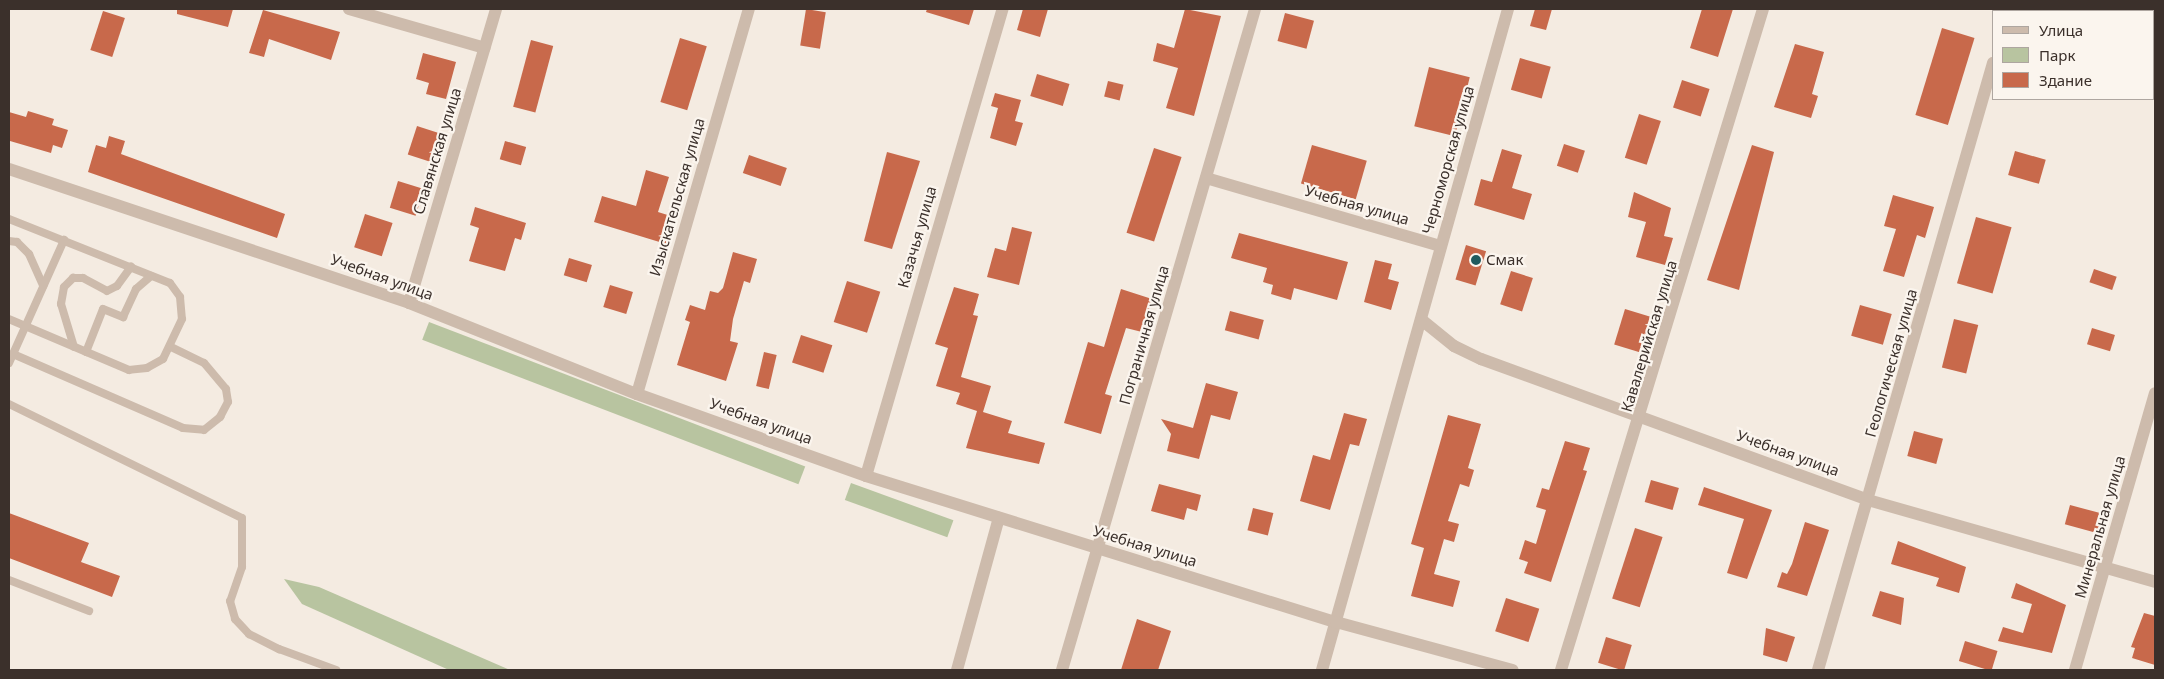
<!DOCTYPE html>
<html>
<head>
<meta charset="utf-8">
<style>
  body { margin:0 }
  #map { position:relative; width:2164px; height:679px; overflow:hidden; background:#f4ebe1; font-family:"Noto Sans",sans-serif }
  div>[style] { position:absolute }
  .green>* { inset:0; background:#b8c4a0; transform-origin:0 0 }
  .building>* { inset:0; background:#c8694b; transform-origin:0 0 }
  .service>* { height:8px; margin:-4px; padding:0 4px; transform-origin:4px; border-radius:4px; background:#cdbbac }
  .minor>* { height:12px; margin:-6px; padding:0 6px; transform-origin:6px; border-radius:6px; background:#cdbbac }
  .tertiary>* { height:12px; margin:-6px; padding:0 6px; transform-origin:6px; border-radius:6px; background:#cdbbac }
  .dots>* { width:14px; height:14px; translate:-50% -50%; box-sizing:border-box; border:2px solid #fbf5ee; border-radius:50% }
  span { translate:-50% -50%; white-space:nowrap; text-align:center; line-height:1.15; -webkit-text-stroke:4.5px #fbf5ee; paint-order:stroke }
  .street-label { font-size:15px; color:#3b302b }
  .poi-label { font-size:15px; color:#3b302b }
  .left { translate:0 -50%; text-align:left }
  .frame { position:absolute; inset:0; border:10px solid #3b302b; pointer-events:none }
  .legend { position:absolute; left:1992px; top:10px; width:162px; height:90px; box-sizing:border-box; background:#fbf5ee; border:1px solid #aea6a0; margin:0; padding:6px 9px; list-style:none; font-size:15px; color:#3b302b }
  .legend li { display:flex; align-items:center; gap:10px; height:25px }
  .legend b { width:25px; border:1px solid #aea6a0 }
</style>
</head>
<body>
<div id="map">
  <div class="green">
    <div style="left:429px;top:322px;width:403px;height:19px;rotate:21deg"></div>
    <div style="left:851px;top:483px;width:109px;height:18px;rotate:20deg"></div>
    <div style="clip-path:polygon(284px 579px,319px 587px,510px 670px,449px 670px,302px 604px)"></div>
  </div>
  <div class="building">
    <div style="clip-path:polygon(177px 9px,233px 9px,228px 27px,177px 14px)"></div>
    <div style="left:806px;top:9px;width:20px;height:37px;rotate:9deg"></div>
    <div style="clip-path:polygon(927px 9px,974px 9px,969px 25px,926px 12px)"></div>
    <div style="clip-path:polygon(1023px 9px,1048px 9px,1040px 37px,1017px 30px)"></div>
    <div style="clip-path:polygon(1185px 9px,1221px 16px,1194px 116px,1166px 108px,1178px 68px,1153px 61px,1157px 43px,1174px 48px)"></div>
    <div style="clip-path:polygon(1535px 9px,1552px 9px,1546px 30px,1530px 26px)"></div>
    <div style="clip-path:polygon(1702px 9px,1733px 9px,1718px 57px,1690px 48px)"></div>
    <div style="clip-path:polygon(263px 10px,340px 32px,331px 60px,269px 39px,264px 57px,249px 53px)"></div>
    <div style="left:103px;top:11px;width:23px;height:41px;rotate:18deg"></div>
    <div style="left:1285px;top:13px;width:30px;height:29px;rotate:15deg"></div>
    <div style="left:1942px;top:28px;width:34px;height:91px;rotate:17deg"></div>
    <div style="left:680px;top:38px;width:28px;height:67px;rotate:17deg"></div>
    <div style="left:531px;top:40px;width:23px;height:69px;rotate:15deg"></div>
    <div style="clip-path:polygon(1795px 44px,1824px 52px,1812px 94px,1818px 96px,1811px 118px,1774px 107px)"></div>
    <div style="clip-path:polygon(423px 53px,456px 62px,446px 99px,426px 94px,429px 83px,416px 79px)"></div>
    <div style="left:1520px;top:58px;width:32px;height:33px;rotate:16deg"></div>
    <div style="left:1429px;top:67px;width:42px;height:61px;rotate:14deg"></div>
    <div style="left:1037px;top:74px;width:34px;height:23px;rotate:17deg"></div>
    <div style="left:1682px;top:80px;width:29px;height:29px;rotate:18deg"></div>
    <div style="left:1108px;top:81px;width:16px;height:16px;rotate:14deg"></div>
    <div style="clip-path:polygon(995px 93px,1021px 100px,1015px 121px,1023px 123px,1016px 146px,990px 138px,998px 108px,991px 106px)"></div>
    <div style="clip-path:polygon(28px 111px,54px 119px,52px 125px,68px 130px,62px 148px,53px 145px,51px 153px,10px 141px,9px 112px,26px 117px)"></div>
    <div style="left:1639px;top:114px;width:23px;height:46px;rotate:18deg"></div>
    <div style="left:417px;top:126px;width:26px;height:30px;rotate:18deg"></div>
    <div style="clip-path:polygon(109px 136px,125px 141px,121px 154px,285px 214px,277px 238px,88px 172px,96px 145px,106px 148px)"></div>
    <div style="left:505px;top:141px;width:22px;height:19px;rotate:16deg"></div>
    <div style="left:1564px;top:144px;width:22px;height:23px;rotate:18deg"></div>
    <div style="left:1312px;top:145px;width:57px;height:40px;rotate:16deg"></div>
    <div style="clip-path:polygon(1752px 145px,1774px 152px,1739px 290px,1707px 280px)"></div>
    <div style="left:1154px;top:148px;width:29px;height:89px;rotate:18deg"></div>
    <div style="clip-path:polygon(1502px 149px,1522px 155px,1512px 188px,1532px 194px,1524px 220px,1474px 205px,1481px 179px,1492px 182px)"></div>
    <div style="left:2015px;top:151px;width:32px;height:25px;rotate:16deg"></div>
    <div style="clip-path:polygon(887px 152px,920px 161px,892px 249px,864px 241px)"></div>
    <div style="left:749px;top:155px;width:40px;height:19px;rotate:19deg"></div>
    <div style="clip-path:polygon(646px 170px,669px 177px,658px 212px,674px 217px,666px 244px,594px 222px,602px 196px,636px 206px)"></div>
    <div style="left:398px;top:181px;width:27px;height:28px;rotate:17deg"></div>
    <div style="clip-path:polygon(1634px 192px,1671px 208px,1664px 236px,1673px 238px,1665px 265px,1636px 257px,1646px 222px,1628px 217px)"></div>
    <div style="clip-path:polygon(1893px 195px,1934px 207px,1925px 238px,1917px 235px,1904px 277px,1883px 271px,1896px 229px,1884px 226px)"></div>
    <div style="clip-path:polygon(475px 207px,526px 223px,521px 240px,515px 238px,505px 271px,469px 261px,479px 228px,470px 225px)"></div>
    <div style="left:365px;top:214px;width:29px;height:35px;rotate:18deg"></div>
    <div style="left:1976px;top:217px;width:37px;height:69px;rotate:16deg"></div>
    <div style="clip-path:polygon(1012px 227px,1032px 232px,1019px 285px,987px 277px,995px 248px,1006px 251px)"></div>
    <div style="clip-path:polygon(1239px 233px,1348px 262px,1337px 300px,1294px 288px,1291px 300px,1271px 294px,1273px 285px,1263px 282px,1267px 268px,1231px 258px)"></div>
    <div style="left:1466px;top:245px;width:21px;height:36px;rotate:17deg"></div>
    <div style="clip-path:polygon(733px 252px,757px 259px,750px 283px,744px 281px,733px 319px,730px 341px,738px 343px,726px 381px,677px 365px,690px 322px,685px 320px,690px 305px,705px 310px,710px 291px,718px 293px,723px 288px)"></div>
    <div style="left:569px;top:258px;width:24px;height:18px;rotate:17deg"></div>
    <div style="clip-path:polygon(1375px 260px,1392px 264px,1388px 279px,1399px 282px,1391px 310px,1364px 302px)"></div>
    <div style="left:2094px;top:269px;width:24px;height:14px;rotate:19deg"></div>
    <div style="left:1511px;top:271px;width:23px;height:35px;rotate:18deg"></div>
    <div style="left:847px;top:281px;width:35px;height:43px;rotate:18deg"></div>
    <div style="left:610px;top:285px;width:24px;height:23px;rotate:17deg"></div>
    <div style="clip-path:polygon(954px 287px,979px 294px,973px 315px,978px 316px,961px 377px,991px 386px,983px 412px,1012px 421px,1008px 433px,1045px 443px,1039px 464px,966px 448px,977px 411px,956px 404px,960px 393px,936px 386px,948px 348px,935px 344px)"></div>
    <div style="clip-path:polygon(1121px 289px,1152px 299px,1142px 332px,1126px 328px,1105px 394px,1112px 396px,1101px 434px,1064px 423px,1088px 342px,1104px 347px)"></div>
    <div style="left:1860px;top:305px;width:33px;height:32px;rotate:16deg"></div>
    <div style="left:1625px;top:309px;width:30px;height:37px;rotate:17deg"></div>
    <div style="left:1230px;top:311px;width:35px;height:20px;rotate:15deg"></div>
    <div style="left:1954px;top:319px;width:25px;height:50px;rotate:14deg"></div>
    <div style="left:2092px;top:328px;width:24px;height:17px;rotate:17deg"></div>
    <div style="left:801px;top:335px;width:33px;height:29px;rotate:18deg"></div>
    <div style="left:764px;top:352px;width:13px;height:35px;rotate:13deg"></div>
    <div style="clip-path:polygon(1206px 383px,1238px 392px,1230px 420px,1211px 415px,1199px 459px,1167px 451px,1171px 434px,1161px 419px,1193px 428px)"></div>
    <div style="clip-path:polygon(1344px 413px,1367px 419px,1359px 446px,1350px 444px,1330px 510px,1300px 501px,1313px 455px,1330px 460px)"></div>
    <div style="clip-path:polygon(1448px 415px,1481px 424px,1468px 468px,1474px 470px,1469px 487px,1460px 484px,1448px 521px,1459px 524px,1454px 542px,1444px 539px,1434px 574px,1460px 581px,1453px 607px,1411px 596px,1424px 548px,1411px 544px)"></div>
    <div style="left:1914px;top:431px;width:30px;height:26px;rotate:15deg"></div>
    <div style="clip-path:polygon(1565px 441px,1590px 448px,1583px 470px,1587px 471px,1551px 582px,1524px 573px,1528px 562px,1519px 559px,1525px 540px,1536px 544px,1546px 510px,1536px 507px,1542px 488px,1549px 490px)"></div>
    <div style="left:1651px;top:480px;width:29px;height:23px;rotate:16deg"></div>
    <div style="clip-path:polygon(1159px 484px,1201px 495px,1197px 511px,1187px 508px,1184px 520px,1151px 511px)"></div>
    <div style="clip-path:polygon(1704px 487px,1772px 510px,1747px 579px,1727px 573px,1744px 519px,1698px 505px)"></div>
    <div style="left:2070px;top:505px;width:35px;height:20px;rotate:15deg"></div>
    <div style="left:1253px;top:508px;width:21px;height:23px;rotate:14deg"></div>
    <div style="clip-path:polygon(9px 513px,89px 543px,81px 562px,120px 576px,112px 597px,9px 558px)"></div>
    <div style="clip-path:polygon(1805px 522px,1829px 530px,1807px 596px,1777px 587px,1782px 572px,1787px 574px,1792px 564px)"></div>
    <div style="left:1635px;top:528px;width:29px;height:74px;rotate:18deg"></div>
    <div style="clip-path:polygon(1898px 541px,1966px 567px,1959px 593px,1936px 586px,1939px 578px,1891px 564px)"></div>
    <div style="clip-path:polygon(2016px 583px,2066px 605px,2052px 653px,1998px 641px,2003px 627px,2023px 633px,2032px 604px,2011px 598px)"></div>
    <div style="clip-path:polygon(1880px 591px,1904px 598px,1901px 625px,1872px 616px)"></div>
    <div style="left:1506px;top:598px;width:35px;height:35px;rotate:18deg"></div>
    <div style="clip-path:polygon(2144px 613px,2155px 616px,2155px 665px,2132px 658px,2135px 648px,2131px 647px)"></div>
    <div style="clip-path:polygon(1137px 619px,1171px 631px,1158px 670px,1121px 670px)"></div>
    <div style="clip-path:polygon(1766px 628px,1795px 637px,1787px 662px,1763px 655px)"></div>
    <div style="left:1606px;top:637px;width:27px;height:27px;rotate:17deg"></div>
    <div style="left:1965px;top:641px;width:34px;height:21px;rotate:17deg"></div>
  </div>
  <div class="service">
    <div style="left:9px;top:219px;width:173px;rotate:21.7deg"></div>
    <div style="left:170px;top:283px;width:17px;rotate:54deg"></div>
    <div style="left:180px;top:297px;width:22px;rotate:85deg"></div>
    <div style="left:182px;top:319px;width:44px;rotate:115.4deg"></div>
    <div style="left:163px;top:359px;width:18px;rotate:151deg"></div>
    <div style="left:147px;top:368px;width:18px;rotate:174deg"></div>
    <div style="left:129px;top:370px;width:130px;rotate:-157deg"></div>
    <div style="left:9px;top:241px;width:8px;rotate:7deg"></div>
    <div style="left:17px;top:242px;width:17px;rotate:45deg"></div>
    <div style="left:29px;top:254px;width:35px;rotate:66deg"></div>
    <div style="left:74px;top:347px;width:45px;rotate:-106.8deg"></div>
    <div style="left:61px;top:304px;width:17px;rotate:-80deg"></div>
    <div style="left:64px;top:287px;width:13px;rotate:-45deg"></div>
    <div style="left:73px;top:278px;width:10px"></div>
    <div style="left:83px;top:278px;width:27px;rotate:28deg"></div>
    <div style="left:107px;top:291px;width:11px;rotate:-27deg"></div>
    <div style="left:117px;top:286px;width:24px;rotate:-54deg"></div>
    <div style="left:86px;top:352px;width:46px;rotate:-68.4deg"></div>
    <div style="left:103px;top:309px;width:22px;rotate:22deg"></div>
    <div style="left:123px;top:317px;width:31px;rotate:-65deg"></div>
    <div style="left:136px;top:289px;width:20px;rotate:-41deg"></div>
    <div style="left:13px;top:354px;width:185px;rotate:23.5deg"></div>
    <div style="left:183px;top:428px;width:21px;rotate:5deg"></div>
    <div style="left:204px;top:430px;width:21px;rotate:-39deg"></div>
    <div style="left:220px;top:417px;width:17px;rotate:-62deg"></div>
    <div style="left:228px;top:402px;width:13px;rotate:-99deg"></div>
    <div style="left:226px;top:389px;width:34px;rotate:-130deg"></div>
    <div style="left:204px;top:363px;width:37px;rotate:-154deg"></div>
    <div style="left:9px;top:363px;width:135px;rotate:-65.9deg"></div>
    <div style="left:9px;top:404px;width:259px;rotate:26.1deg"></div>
    <div style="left:242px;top:518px;width:49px;rotate:90deg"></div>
    <div style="left:242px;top:567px;width:36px;rotate:109deg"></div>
    <div style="left:230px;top:601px;width:19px;rotate:74deg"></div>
    <div style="left:235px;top:619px;width:21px;rotate:47deg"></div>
    <div style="left:249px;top:634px;width:34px;rotate:27deg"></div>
    <div style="left:279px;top:649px;width:61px;rotate:20.2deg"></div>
    <div style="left:9px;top:580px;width:86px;rotate:21.2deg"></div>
  </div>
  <div class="minor">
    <div style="left:349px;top:9px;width:141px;rotate:16deg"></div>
    <div style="left:2008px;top:11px;width:2px;rotate:-90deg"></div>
    <div style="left:1206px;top:178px;width:244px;rotate:16.2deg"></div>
    <div style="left:409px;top:303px;width:307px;rotate:-73.5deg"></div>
    <div style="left:1423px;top:321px;width:40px;rotate:39deg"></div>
    <div style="left:1454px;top:346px;width:30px;rotate:26deg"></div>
    <div style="left:1481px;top:359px;width:412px;rotate:20deg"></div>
    <div style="left:1868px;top:500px;width:298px;rotate:15.9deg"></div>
    <div style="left:637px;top:394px;width:401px;rotate:-73.8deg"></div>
    <div style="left:866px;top:476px;width:487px;rotate:-73.7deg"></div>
    <div style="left:957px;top:670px;width:158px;rotate:-74.6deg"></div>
    <div style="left:1062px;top:670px;width:689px;rotate:-73.72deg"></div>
    <div style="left:1322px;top:670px;width:687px;rotate:-74.28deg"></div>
    <div style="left:1561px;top:670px;width:691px;rotate:-73.01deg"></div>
    <div style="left:1818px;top:670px;width:632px;rotate:-73.92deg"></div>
    <div style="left:2075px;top:670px;width:288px;rotate:-73.9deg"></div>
  </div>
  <div class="tertiary">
    <div style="left:9px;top:169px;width:422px;rotate:18.5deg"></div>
    <div style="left:409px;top:303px;width:245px;rotate:21.8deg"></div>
    <div style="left:637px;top:394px;width:243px;rotate:19.7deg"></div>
    <div style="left:866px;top:476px;width:492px;rotate:17.3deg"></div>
    <div style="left:1336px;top:622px;width:183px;rotate:15.2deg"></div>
  </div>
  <div class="dots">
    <div style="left:1476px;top:260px;background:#1f5a5e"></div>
  </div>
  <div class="street-label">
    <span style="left:437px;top:151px;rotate:-73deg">Славянская улица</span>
    <span style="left:1448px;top:160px;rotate:-74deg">Черноморская улица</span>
    <span style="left:677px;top:197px;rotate:-74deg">Изыскательская улица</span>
    <span style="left:1357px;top:205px;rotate:16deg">Учебная улица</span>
    <span style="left:917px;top:237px;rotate:-74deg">Казачья улица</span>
    <span style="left:382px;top:277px;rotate:20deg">Учебная улица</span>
    <span style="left:1144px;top:335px;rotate:-74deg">Пограничная улица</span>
    <span style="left:1649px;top:336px;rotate:-73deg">Кавалерийская улица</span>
    <span style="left:1891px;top:363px;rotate:-74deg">Геологическая улица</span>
    <span style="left:761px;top:421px;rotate:20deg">Учебная улица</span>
    <span style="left:1788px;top:453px;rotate:20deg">Учебная улица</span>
    <span style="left:2100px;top:527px;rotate:-74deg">Минеральная улица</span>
    <span style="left:1145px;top:546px;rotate:17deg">Учебная улица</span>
  </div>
  <div class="poi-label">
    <span class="left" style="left:1486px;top:260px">Смак</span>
  </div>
  <div class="frame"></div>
  <ul class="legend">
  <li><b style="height:6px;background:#cdbbac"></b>Улица</li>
  <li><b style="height:14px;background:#b8c4a0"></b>Парк</li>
  <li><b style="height:14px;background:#c8694b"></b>Здание</li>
  </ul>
</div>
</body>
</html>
